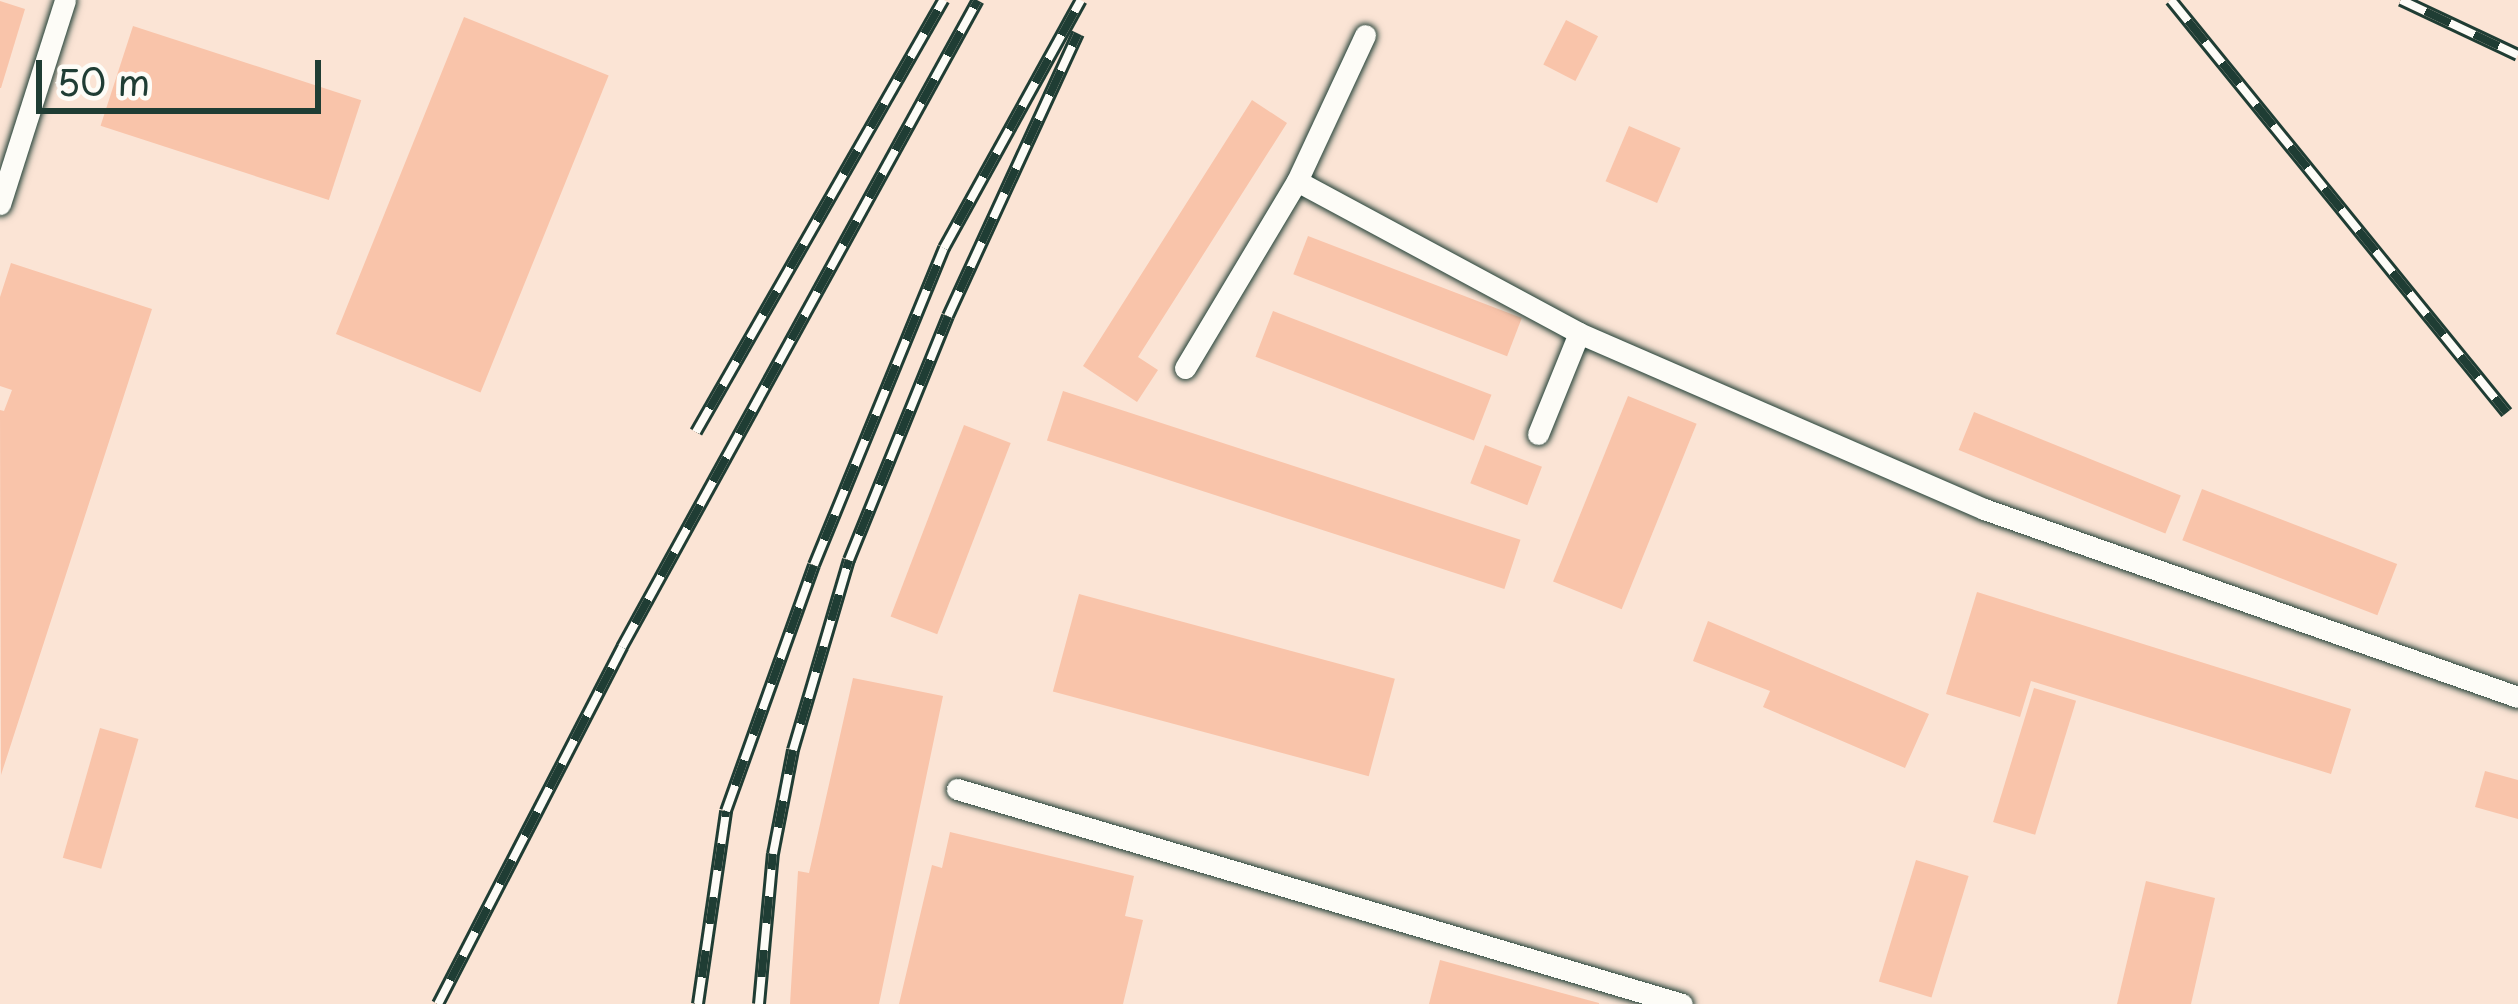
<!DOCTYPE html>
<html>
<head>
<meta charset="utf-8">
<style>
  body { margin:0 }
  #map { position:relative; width:2518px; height:1004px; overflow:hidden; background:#fcf1e8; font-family:"Playpen Sans",sans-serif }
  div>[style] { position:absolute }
  .built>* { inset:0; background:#fbe4d5; transform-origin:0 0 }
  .building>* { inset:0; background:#f9c4aa; transform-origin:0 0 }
  .roads { filter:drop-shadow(0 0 3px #1f3d34) drop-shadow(0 0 3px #1f3d34) }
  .lane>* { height:21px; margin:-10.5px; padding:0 10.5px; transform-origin:10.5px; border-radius:10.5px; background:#fdfcf7 }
  .rail>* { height:14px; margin-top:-7px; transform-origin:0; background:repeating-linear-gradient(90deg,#fdfcf7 0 27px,#1f3d34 0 54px); box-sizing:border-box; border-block:3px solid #1f3d34 }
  span { translate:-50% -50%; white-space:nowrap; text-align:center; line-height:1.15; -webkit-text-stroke:10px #fdfcf7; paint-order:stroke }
  .scale { position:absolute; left:36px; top:60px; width:285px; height:54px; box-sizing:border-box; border:6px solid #1f3d34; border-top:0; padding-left:15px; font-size:36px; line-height:42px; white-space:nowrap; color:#1f3d34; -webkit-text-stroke:9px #fdfcf7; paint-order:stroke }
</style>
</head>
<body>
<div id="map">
  <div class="built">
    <div style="left:0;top:0;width:2518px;height:1004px"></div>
  </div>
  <div class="building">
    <div style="clip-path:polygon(0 1px,25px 9px,1px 88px,0 88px)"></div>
    <div style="left:464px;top:17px;width:156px;height:342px;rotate:22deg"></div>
    <div style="left:1566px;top:20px;width:36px;height:50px;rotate:27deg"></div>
    <div style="left:133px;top:26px;width:240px;height:105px;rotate:18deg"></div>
    <div style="clip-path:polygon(1252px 100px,1287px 123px,1138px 357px,1158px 370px,1137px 402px,1083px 366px)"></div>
    <div style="left:1629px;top:126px;width:56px;height:60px;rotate:23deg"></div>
    <div style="left:1308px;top:236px;width:229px;height:41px;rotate:21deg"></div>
    <div style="clip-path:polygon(11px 263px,152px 309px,1px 775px,0 410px,4px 411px,12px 390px,0 386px,0 297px)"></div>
    <div style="left:1273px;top:311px;width:234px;height:49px;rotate:21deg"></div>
    <div style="left:1063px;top:391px;width:481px;height:52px;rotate:18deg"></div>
    <div style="left:1628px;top:396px;width:74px;height:200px;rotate:22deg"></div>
    <div style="left:1974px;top:412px;width:223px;height:41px;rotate:22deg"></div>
    <div style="left:964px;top:425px;width:50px;height:205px;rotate:21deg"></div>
    <div style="left:1485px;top:445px;width:61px;height:41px;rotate:21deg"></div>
    <div style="left:2202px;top:489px;width:209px;height:55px;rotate:21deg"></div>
    <div style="clip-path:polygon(1977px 592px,2351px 709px,2331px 774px,2031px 681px,2020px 717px,1946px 694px)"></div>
    <div style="left:1079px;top:594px;width:327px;height:101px;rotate:15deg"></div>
    <div style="clip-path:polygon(1708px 621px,1929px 714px,1905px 768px,1763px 707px,1770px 691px,1693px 661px)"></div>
    <div style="clip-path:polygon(853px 678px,943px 696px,879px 1004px,790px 1004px,798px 871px,809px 873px)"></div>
    <div style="left:2034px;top:688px;width:44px;height:140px;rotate:17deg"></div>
    <div style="left:100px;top:728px;width:40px;height:135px;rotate:16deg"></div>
    <div style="clip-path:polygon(2485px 771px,2518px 780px,2518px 819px,2475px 807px)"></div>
    <div style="clip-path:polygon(950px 832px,1134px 876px,1125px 916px,1143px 920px,1123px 1004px,899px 1004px,932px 865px,942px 868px)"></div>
    <div style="left:1916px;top:860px;width:55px;height:127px;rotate:17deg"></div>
    <div style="clip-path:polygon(2146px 881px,2215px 898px,2191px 1004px,2117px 1004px)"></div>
    <div style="clip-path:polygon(1440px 960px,1599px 1003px,1599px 1004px,1429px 1004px)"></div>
  </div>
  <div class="roads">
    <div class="lane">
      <div style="left:1297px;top:181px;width:161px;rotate:-65deg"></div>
      <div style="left:0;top:204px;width:214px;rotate:-72.3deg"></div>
      <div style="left:1579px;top:333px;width:442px;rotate:23.5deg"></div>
      <div style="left:1984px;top:509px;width:566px;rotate:19.4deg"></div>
      <div style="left:1185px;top:368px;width:218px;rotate:-59.1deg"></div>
      <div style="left:1297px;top:181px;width:320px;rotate:28.3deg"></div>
      <div style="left:1579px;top:333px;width:109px;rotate:112.1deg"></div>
      <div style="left:957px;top:789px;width:756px;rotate:16.52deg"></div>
    </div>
  </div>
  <div class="rail">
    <div style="left:2171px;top:0;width:532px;rotate:50.87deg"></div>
    <div style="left:2401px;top:0;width:129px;rotate:25.2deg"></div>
    <div style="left:696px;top:432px;width:498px;rotate:-60.2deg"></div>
    <div style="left:438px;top:1004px;width:402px;rotate:-62.7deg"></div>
    <div style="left:622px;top:647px;width:738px;rotate:-61.18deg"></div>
    <div style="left:698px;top:1004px;width:195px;rotate:-81.7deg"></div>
    <div style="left:726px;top:811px;width:261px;rotate:-70.3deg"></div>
    <div style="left:814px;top:565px;width:343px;rotate:-67.7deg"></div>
    <div style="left:944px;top:248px;width:283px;rotate:-61.1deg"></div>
    <div style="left:759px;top:1004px;width:151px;rotate:-84.7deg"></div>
    <div style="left:773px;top:854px;width:106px;rotate:-79.1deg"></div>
    <div style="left:793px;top:750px;width:198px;rotate:-73.6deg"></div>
    <div style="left:849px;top:560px;width:263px;rotate:-67.9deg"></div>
    <div style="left:948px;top:316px;width:311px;rotate:-65.3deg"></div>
  </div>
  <div class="scale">50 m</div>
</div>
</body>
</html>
